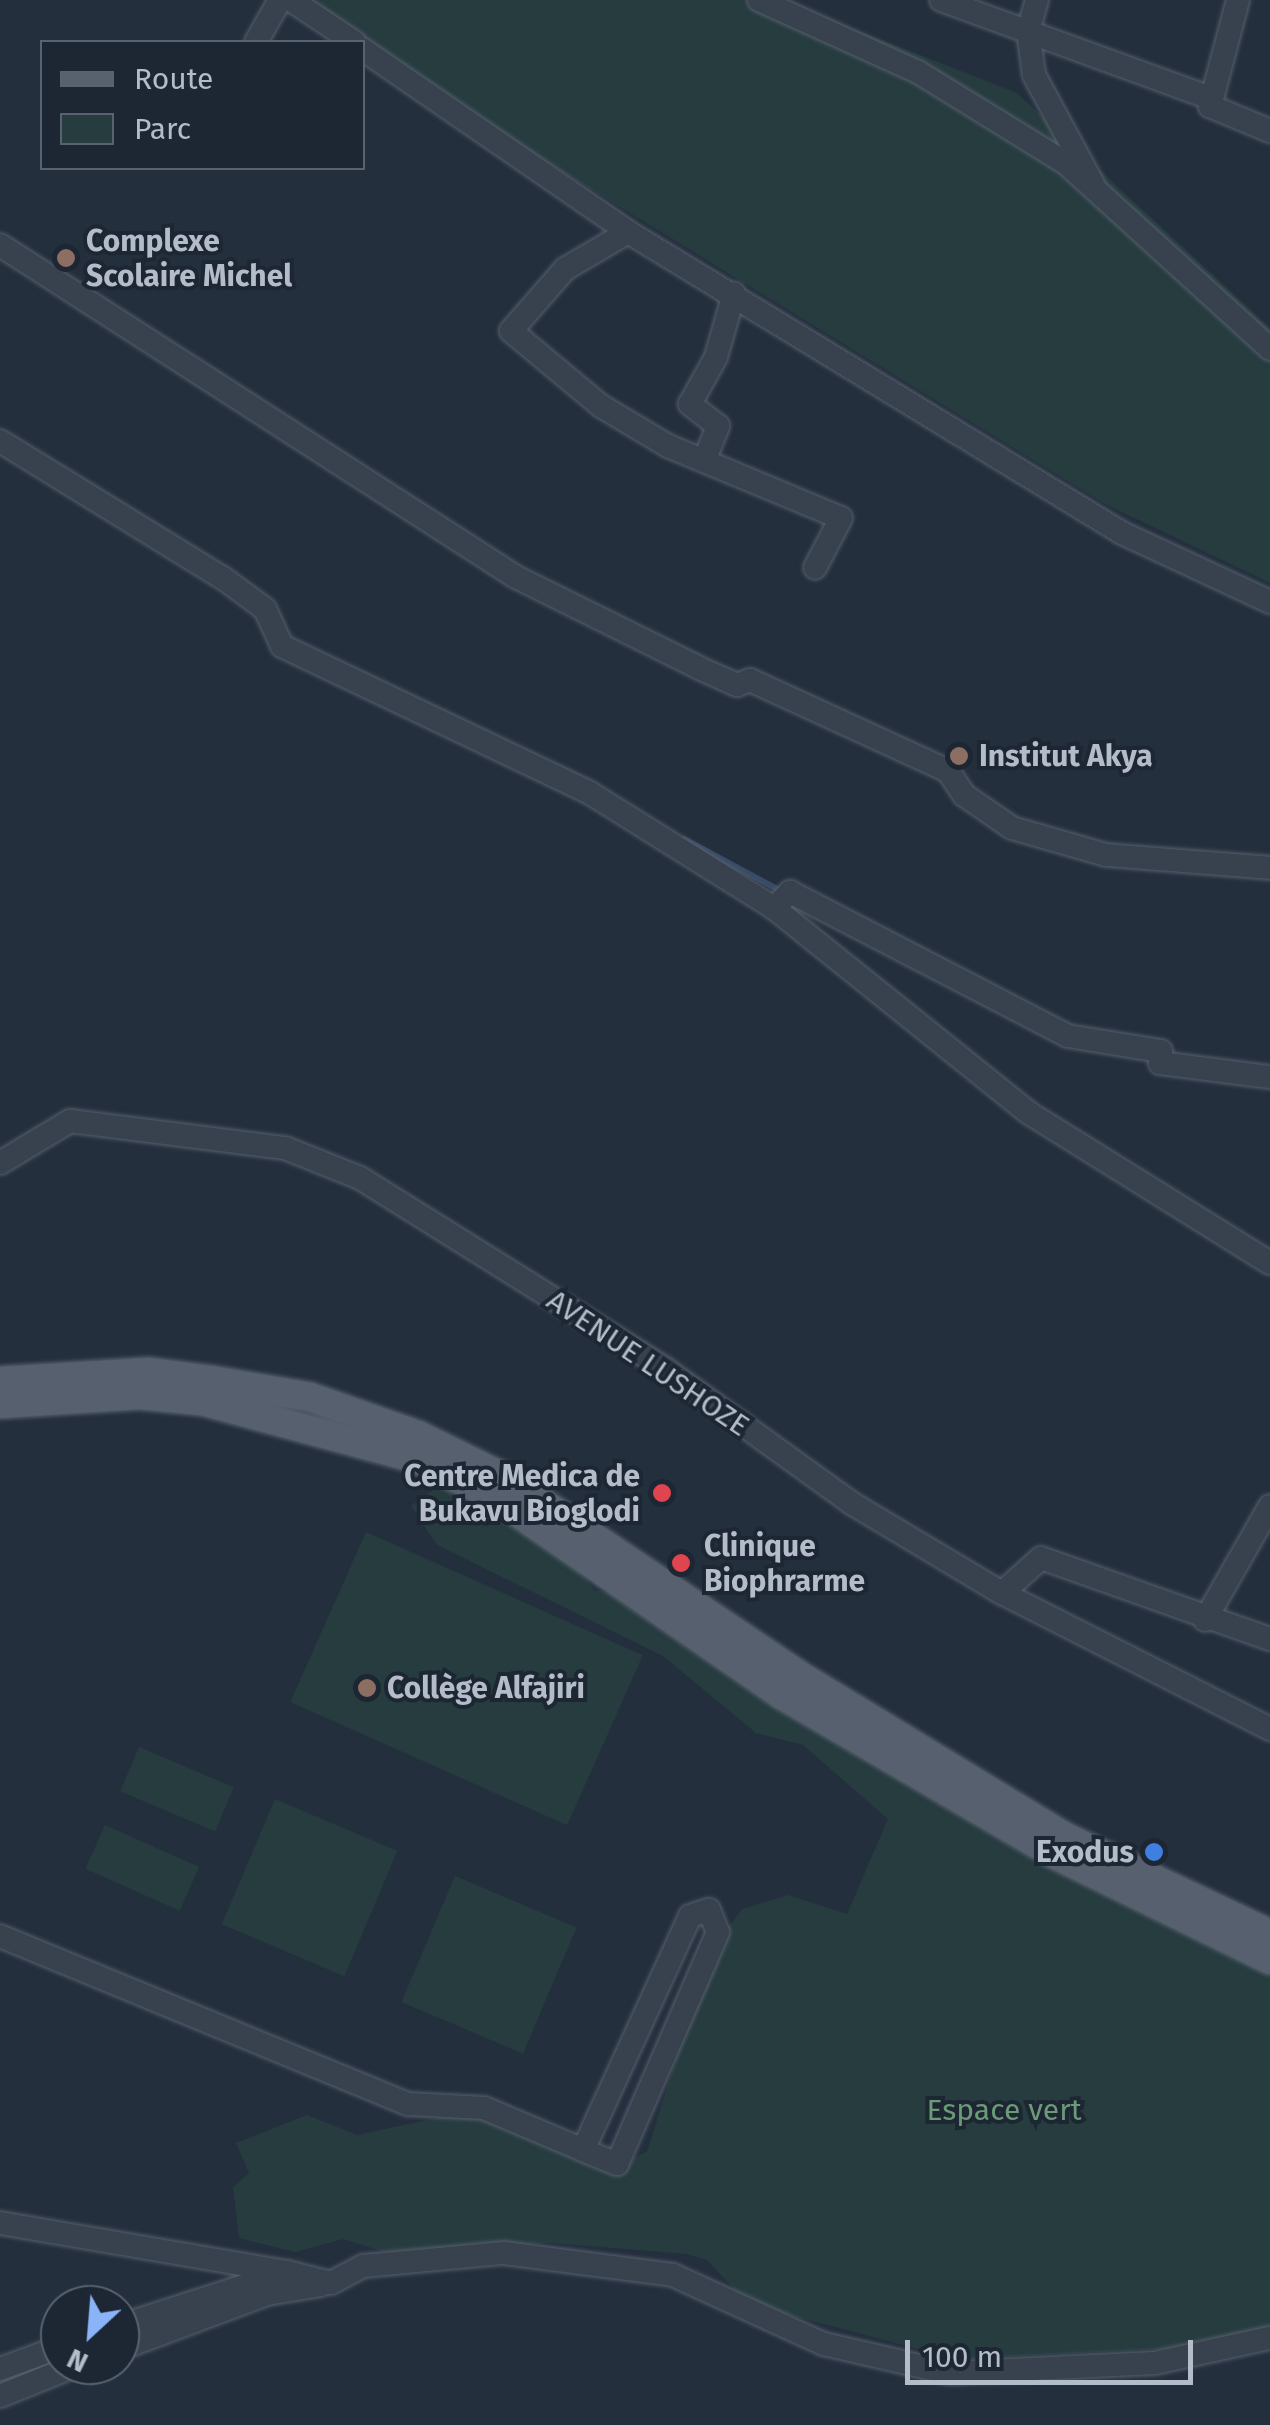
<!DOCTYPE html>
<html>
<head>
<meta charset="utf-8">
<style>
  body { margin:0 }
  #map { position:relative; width:1270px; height:2425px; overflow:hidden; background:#242f3e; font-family:"Fira Sans",sans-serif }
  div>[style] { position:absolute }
  .green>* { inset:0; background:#263c3f; transform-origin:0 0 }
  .stream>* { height:6px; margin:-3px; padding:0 3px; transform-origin:3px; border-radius:3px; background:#394c67 }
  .roads { filter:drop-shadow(0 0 2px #565f6c) drop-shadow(0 0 2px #565f6c) }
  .minor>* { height:22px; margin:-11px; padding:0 11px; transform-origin:11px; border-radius:11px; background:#38414e }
  .major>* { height:28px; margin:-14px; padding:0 14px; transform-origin:14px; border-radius:14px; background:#56606e }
  .dots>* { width:28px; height:28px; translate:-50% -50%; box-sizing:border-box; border:5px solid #1d2633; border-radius:50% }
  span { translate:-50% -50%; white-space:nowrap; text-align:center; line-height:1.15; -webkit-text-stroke:8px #1d2633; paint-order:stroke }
  .poi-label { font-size:30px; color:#b4bcc9; font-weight:700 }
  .left { translate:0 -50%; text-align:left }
  .right { translate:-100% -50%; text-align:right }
  .street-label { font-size:30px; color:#b4bcc9 }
  .park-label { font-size:30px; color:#6b9a76 }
  .legend { position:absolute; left:40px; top:40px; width:325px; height:130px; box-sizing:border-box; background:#1d2633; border:2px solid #59626f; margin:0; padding:12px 18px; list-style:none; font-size:30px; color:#b4bcc9 }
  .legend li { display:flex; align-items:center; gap:20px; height:50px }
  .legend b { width:50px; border:2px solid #59626f }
  .north { position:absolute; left:40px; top:2285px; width:100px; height:100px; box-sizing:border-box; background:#1d2633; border:2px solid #59626f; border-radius:50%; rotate:206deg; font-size:28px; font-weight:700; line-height:40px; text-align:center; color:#b4bcc9 }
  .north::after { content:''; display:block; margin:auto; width:35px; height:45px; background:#8ab4f8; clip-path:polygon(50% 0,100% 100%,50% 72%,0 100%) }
  .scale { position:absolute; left:905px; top:2340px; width:288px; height:45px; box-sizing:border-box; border:5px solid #b4bcc9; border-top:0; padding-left:12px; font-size:30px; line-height:35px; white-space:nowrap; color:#b4bcc9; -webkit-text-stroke:8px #1d2633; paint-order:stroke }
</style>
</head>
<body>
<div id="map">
  <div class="green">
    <div style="clip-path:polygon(282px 0,780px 0,1017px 93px,1270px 328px,1270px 583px,1105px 504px)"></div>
    <div style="clip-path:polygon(453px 1475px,554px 1535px,594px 1590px,648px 1597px,1270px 1960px,1270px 2332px,1224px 2346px,956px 2359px,748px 2304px,707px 2260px,687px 2254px,551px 2243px,391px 2254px,343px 2239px,295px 2252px,239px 2238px,233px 2187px,249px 2173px,236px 2143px,307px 2115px,357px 2135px,465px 2112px,617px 2164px,647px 2152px,708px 1954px,742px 1909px,788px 1895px,847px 1914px,888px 1819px,803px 1745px,756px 1733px,663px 1656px,437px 1545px,411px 1506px)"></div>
    <div style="left:366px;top:1532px;width:303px;height:186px;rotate:24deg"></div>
    <div style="left:139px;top:1747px;width:103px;height:48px;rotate:23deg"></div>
    <div style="left:275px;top:1799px;width:133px;height:136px;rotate:23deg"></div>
    <div style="left:105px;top:1825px;width:103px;height:48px;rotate:24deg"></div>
    <div style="left:455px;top:1876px;width:132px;height:137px;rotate:23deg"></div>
  </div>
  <div class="stream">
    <div style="left:684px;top:839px;width:112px;rotate:28.2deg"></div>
  </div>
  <div class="roads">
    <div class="minor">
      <div style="left:291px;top:0;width:76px;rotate:33.7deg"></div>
      <div style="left:759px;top:0;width:175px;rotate:24.4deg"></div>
      <div style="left:918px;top:72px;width:175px;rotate:31.7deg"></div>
      <div style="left:1067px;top:164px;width:275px;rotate:42.3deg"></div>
      <div style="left:941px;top:0;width:284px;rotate:20deg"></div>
      <div style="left:1037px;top:0;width:32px;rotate:106deg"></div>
      <div style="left:1028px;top:31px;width:44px;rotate:82.2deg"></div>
      <div style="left:1034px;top:75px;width:124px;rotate:61.6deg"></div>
      <div style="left:1238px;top:0;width:110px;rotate:104.8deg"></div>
      <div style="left:1210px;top:106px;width:65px;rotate:22.6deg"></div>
      <div style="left:256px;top:42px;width:48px;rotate:-60.3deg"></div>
      <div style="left:362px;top:49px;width:323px;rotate:34.5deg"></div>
      <div style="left:628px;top:232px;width:578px;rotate:31.35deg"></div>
      <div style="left:1122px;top:533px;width:163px;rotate:25deg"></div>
      <div style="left:628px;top:232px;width:73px;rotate:149.6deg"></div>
      <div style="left:565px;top:269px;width:82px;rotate:131.1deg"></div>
      <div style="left:511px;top:331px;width:117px;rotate:39.8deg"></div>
      <div style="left:601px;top:406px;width:78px;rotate:30.8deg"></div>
      <div style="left:668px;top:446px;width:187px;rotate:22.6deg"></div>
      <div style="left:841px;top:518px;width:56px;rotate:117.5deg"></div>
      <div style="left:0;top:245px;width:614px;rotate:32.76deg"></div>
      <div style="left:516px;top:577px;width:204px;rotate:26.4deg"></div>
      <div style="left:699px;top:668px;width:42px;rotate:24.1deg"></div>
      <div style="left:737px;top:685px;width:14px;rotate:-21deg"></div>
      <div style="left:750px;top:680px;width:218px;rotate:24.7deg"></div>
      <div style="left:948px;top:771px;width:29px;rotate:56deg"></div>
      <div style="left:964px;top:795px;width:58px;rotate:34.5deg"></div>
      <div style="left:1012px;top:828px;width:98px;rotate:16deg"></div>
      <div style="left:1106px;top:855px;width:165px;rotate:4.5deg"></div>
      <div style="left:0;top:441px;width:262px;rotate:31.6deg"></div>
      <div style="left:223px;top:578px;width:52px;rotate:36.4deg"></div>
      <div style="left:265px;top:609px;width:41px;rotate:65.3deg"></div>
      <div style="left:282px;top:646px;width:341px;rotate:25.5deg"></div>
      <div style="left:590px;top:793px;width:217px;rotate:32deg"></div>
      <div style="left:774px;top:908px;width:23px;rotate:-45deg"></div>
      <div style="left:790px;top:892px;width:313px;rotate:27.4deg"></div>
      <div style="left:1068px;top:1036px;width:94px;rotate:9.2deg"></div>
      <div style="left:1161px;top:1051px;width:12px;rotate:95deg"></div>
      <div style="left:1160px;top:1063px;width:111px;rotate:7.3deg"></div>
      <div style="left:704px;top:461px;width:38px;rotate:-68deg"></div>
      <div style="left:718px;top:426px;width:36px;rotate:-142deg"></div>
      <div style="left:690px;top:404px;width:54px;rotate:-61deg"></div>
      <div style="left:716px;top:357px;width:66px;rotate:-74.1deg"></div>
      <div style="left:774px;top:908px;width:327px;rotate:38.8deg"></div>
      <div style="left:1029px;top:1113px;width:284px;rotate:31.9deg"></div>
      <div style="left:0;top:1163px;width:82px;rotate:-31deg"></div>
      <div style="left:70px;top:1121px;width:217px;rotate:7.2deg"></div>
      <div style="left:285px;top:1148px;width:81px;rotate:21.8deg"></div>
      <div style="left:360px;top:1178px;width:362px;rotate:32deg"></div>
      <div style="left:667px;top:1370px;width:229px;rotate:35.8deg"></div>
      <div style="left:853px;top:1504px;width:174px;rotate:30.9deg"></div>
      <div style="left:1002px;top:1593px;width:301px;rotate:26.9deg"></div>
      <div style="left:1002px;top:1593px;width:52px;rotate:-41.9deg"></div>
      <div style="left:1041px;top:1558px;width:243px;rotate:19.5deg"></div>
      <div style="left:1205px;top:1620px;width:131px;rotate:-60.3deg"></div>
      <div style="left:0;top:1936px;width:441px;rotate:22.4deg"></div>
      <div style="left:408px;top:2104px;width:76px;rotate:3deg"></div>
      <div style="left:484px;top:2108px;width:108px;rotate:23deg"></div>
      <div style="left:583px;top:2150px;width:257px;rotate:-65.4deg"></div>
      <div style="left:690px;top:1916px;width:20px;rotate:-18deg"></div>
      <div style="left:709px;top:1910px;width:24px;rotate:68deg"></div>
      <div style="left:718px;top:1932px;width:253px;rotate:113.5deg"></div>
      <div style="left:617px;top:2164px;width:37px;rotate:-158deg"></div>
      <div style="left:0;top:2223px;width:291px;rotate:9.7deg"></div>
      <div style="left:120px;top:2326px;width:176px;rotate:-17.9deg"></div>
      <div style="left:287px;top:2272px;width:45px;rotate:14deg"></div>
      <div style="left:331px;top:2283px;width:36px;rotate:-28deg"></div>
      <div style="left:363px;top:2266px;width:142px;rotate:-5.3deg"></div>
      <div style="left:504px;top:2253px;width:170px;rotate:7.4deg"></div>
      <div style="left:673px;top:2275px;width:166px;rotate:24.6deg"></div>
      <div style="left:824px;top:2344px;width:129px;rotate:13deg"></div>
      <div style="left:950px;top:2373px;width:205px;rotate:-2.8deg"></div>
      <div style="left:1155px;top:2363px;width:118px;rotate:-12.3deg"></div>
      <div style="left:120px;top:2349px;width:157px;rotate:-20.5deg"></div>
      <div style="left:267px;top:2294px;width:55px;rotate:-9.5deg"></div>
      <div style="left:0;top:2369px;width:64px;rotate:-20.1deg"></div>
      <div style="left:0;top:2396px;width:83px;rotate:-21.9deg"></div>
    </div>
    <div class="major">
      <div style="left:0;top:1381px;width:148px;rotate:-3.5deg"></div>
      <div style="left:148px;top:1372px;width:64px;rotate:7.2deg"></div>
      <div style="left:211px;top:1380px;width:100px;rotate:9.7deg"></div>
      <div style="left:310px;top:1397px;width:114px;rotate:19.4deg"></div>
      <div style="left:418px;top:1435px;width:99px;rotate:26.3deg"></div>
      <div style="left:507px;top:1479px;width:349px;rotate:33.9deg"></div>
      <div style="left:797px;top:1674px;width:311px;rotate:31.3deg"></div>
      <div style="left:1063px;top:1836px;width:229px;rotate:25.3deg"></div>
      <div style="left:0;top:1404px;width:140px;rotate:-3.7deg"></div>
      <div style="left:140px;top:1395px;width:62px;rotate:5.5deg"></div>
      <div style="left:202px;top:1401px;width:223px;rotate:15.1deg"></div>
      <div style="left:417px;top:1459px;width:87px;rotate:26deg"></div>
      <div style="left:495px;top:1497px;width:349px;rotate:34.6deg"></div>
      <div style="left:782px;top:1695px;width:313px;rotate:30.3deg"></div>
      <div style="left:1052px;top:1853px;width:243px;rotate:26.1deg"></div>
    </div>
  </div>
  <div class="dots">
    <div style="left:66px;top:258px;background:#8d6e63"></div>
    <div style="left:959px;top:756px;background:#8d6e63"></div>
    <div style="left:662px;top:1493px;background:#e0444e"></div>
    <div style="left:681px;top:1563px;background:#e0444e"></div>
    <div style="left:367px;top:1688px;background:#8d6e63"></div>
    <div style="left:1154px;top:1852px;background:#3f7fe0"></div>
  </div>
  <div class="poi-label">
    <span class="left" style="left:86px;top:258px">Complexe<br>Scolaire Michel</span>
    <span class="left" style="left:979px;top:756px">Institut Akya</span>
    <span class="right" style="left:640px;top:1493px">Centre Medica de<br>Bukavu Bioglodi</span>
    <span class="left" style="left:704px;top:1563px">Clinique<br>Biophrarme</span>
    <span class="left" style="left:387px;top:1688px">Collège Alfajiri</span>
    <span class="right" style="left:1134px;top:1852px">Exodus</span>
  </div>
  <div class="street-label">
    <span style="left:648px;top:1363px;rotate:34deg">AVENUE LUSHOZE</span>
  </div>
  <div class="park-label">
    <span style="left:1004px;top:2110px">Espace vert</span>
  </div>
  <ul class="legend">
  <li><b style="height:12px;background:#56606e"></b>Route</li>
  <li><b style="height:28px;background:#263c3f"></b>Parc</li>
  </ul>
  <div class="north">N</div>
  <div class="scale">100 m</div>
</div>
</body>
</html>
